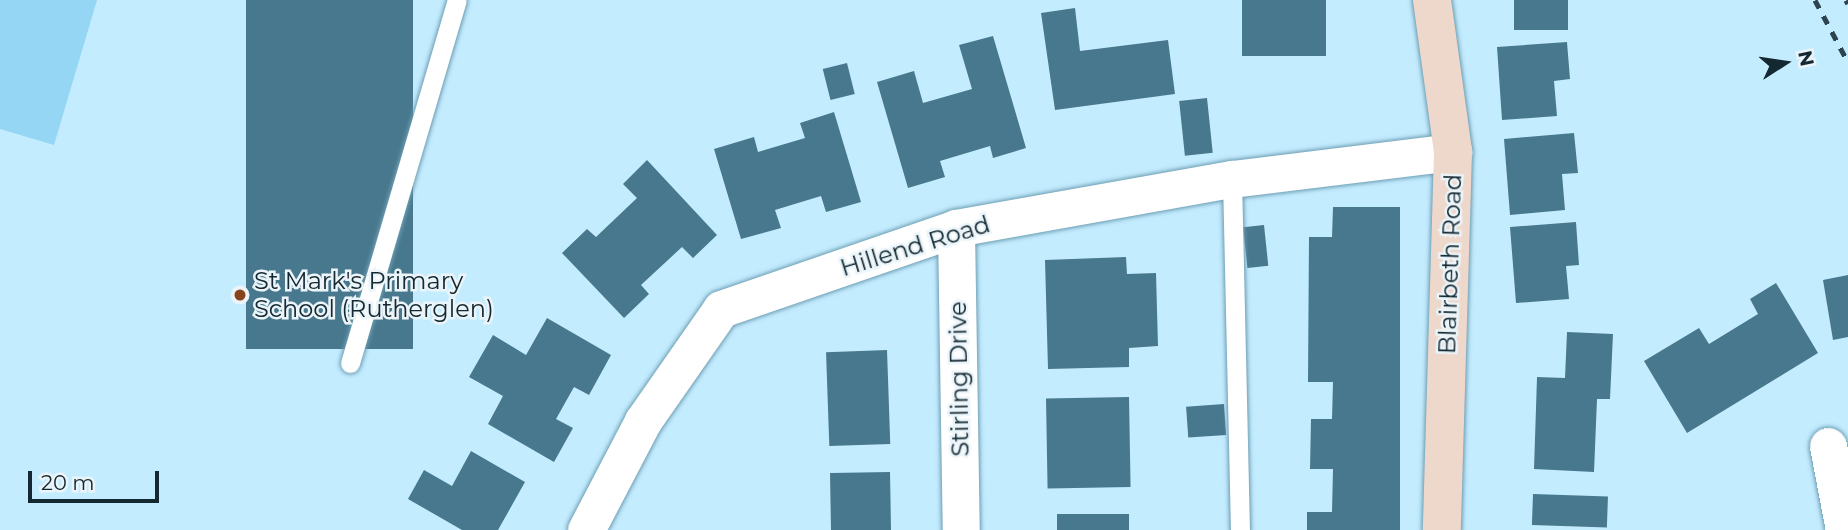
<!DOCTYPE html>
<html>
<head>
<meta charset="utf-8">
<style>
  body { margin:0 }
  #map { position:relative; width:1848px; height:530px; overflow:hidden; background:#c4ecff; font-family:Montserrat,sans-serif }
  div>[style] { position:absolute }
  .green>* { inset:0; background:#94d6f3 }
  .building>* { inset:0; background:#48788d; transform-origin:0 0 }
  .roads { filter:drop-shadow(0 0 2px #6d9eb3) drop-shadow(0 0 2px #6d9eb3) }
  .lane>* { height:19px; margin:-9.5px; padding:0 9.5px; transform-origin:9.5px; border-radius:9.5px; background:#fff }
  .street>* { height:37px; margin:-18.5px; padding:0 18.5px; transform-origin:18.5px; border-radius:18.5px; background:#fff }
  .secondary>* { height:38px; margin:-19px; padding:0 19px; transform-origin:19px; border-radius:19px; background:#eed7cb }
  .rail>* { height:5px; margin-top:-2.5px; transform-origin:0; background:repeating-linear-gradient(90deg,#2d434e 0 9px,transparent 0 18px) }
  .dots>* { width:19px; height:19px; translate:-50% -50%; box-sizing:border-box; border:4px solid #eaf4f9; border-radius:50% }
  span { translate:-50% -50%; white-space:nowrap; text-align:center; line-height:1.15; -webkit-text-stroke:5px #eaf4f9; paint-order:stroke }
  .street-label { font-size:24px; color:#142831 }
  .poi-label { font-size:24px; color:#142831 }
  .left { translate:0 -50%; text-align:left }
  .north { position:absolute; left:1750px; top:28px; width:70px; height:70px; -webkit-text-stroke:5px #eaf4f9; paint-order:stroke; rotate:78deg; font-size:19px; font-weight:700; line-height:28px; text-align:center; color:#142831 }
  .north::after { content:''; display:block; margin:auto; width:24px; height:32px; background:#142831; clip-path:polygon(50% 0,100% 100%,50% 72%,0 100%) }
  .scale { position:absolute; left:28px; top:471px; width:131px; height:32px; box-sizing:border-box; border:4px solid #142831; border-top:0; padding-left:9px; font-size:21px; line-height:24px; white-space:nowrap; color:#142831; -webkit-text-stroke:5px #eaf4f9; paint-order:stroke }
</style>
</head>
<body>
<div id="map">
  <div class="green">
    <div style="clip-path:polygon(0 0,97px 0,54px 145px,0 129px)"></div>
  </div>
  <div class="building">
    <div style="left:246px;top:0;width:167px;height:349px"></div>
    <div style="left:1242px;top:0;width:84px;height:56px"></div>
    <div style="left:1514px;top:0;width:54px;height:30px"></div>
    <div style="clip-path:polygon(1075px 8px,1080px 51px,1168px 40px,1175px 94px,1055px 110px,1041px 13px)"></div>
    <div style="clip-path:polygon(993px 36px,1026px 148px,993px 158px,990px 146px,940px 161px,945px 177px,908px 188px,877px 82px,914px 71px,923px 103px,972px 89px,959px 45px)"></div>
    <div style="clip-path:polygon(1567px 42px,1570px 79px,1554px 81px,1557px 116px,1502px 120px,1497px 47px)"></div>
    <div style="left:847px;top:63px;width:32px;height:25px;rotate:76deg"></div>
    <div style="left:1207px;top:98px;width:55px;height:28px;rotate:84deg"></div>
    <div style="clip-path:polygon(834px 112px,861px 202px,826px 212px,821px 196px,775px 210px,781px 228px,741px 239px,714px 149px,754px 137px,758px 152px,805px 138px,800px 123px)"></div>
    <div style="clip-path:polygon(1574px 133px,1578px 173px,1562px 174px,1565px 210px,1510px 215px,1504px 139px)"></div>
    <div style="clip-path:polygon(647px 160px,717px 235px,693px 258px,682px 247px,641px 285px,649px 294px,624px 318px,562px 253px,587px 229px,596px 237px,637px 198px,623px 184px)"></div>
    <div style="clip-path:polygon(1333px 207px,1400px 207px,1400px 530px,1307px 530px,1307px 512px,1332px 512px,1333px 469px,1310px 469px,1311px 419px,1332px 419px,1333px 382px,1308px 382px,1309px 237px,1332px 237px)"></div>
    <div style="clip-path:polygon(1576px 222px,1579px 265px,1566px 266px,1569px 299px,1516px 303px,1510px 227px)"></div>
    <div style="left:1264px;top:225px;width:41px;height:21px;rotate:84deg"></div>
    <div style="clip-path:polygon(1126px 257px,1127px 274px,1156px 273px,1158px 346px,1129px 348px,1129px 367px,1048px 369px,1045px 260px)"></div>
    <div style="clip-path:polygon(1848px 275px,1848px 337px,1833px 340px,1823px 280px)"></div>
    <div style="clip-path:polygon(1776px 283px,1818px 353px,1687px 433px,1644px 361px,1699px 328px,1709px 344px,1758px 314px,1750px 299px)"></div>
    <div style="clip-path:polygon(547px 318px,611px 355px,589px 395px,574px 387px,556px 419px,573px 428px,554px 462px,488px 424px,503px 396px,469px 377px,493px 335px,526px 355px)"></div>
    <div style="clip-path:polygon(1567px 332px,1613px 334px,1610px 399px,1597px 399px,1594px 472px,1534px 469px,1537px 377px,1565px 378px)"></div>
    <div style="left:887px;top:350px;width:94px;height:61px;rotate:88deg"></div>
    <div style="left:1129px;top:397px;width:90px;height:83px;rotate:89deg"></div>
    <div style="left:1224px;top:404px;width:31px;height:38px;rotate:86deg"></div>
    <div style="clip-path:polygon(471px 451px,525px 482px,498px 530px,462px 530px,408px 499px,424px 470px,452px 486px)"></div>
    <div style="left:890px;top:472px;width:58px;height:60px;rotate:89deg"></div>
    <div style="left:1533px;top:494px;width:75px;height:31px;rotate:2deg"></div>
    <div style="left:1129px;top:514px;width:16px;height:72px;rotate:90deg"></div>
  </div>
  <div class="roads">
    <div class="lane">
      <div style="left:1232px;top:179px;width:351px;rotate:88.7deg"></div>
      <div style="left:350px;top:363px;width:378px;rotate:-73.6deg"></div>
    </div>
    <div class="street">
      <div style="left:956px;top:228px;width:302px;rotate:89.1deg"></div>
      <div style="left:1828px;top:446px;width:86px;rotate:79.2deg"></div>
      <div style="left:586px;top:530px;width:123px;rotate:-62.4deg"></div>
      <div style="left:643px;top:421px;width:136px;rotate:-55.1deg"></div>
      <div style="left:721px;top:309px;width:249px;rotate:-19deg"></div>
      <div style="left:956px;top:228px;width:280px;rotate:-10.1deg"></div>
      <div style="left:1232px;top:179px;width:223px;rotate:-7deg"></div>
    </div>
    <div class="secondary">
      <div style="left:1432px;top:0;width:153px;rotate:82.1deg"></div>
      <div style="left:1453px;top:152px;width:378px;rotate:91.7deg"></div>
    </div>
  </div>
  <div class="rail">
    <div style="left:1815px;top:0;width:70px;rotate:62deg"></div>
    <div style="left:1846px;top:0;width:4px;rotate:63deg"></div>
  </div>
  <div class="dots">
    <div style="left:240px;top:295px;background:#88431b"></div>
  </div>
  <div class="street-label">
    <span style="left:915px;top:246px;rotate:-17deg">Hillend Road</span>
    <span style="left:1450px;top:264px;rotate:-88deg">Blairbeth Road</span>
    <span style="left:959px;top:379px;rotate:-91deg">Stirling Drive</span>
  </div>
  <div class="poi-label">
    <span class="left" style="left:254px;top:295px">St Mark's Primary<br>School (Rutherglen)</span>
  </div>
  <div class="north">N</div>
  <div class="scale">20 m</div>
</div>
</body>
</html>
